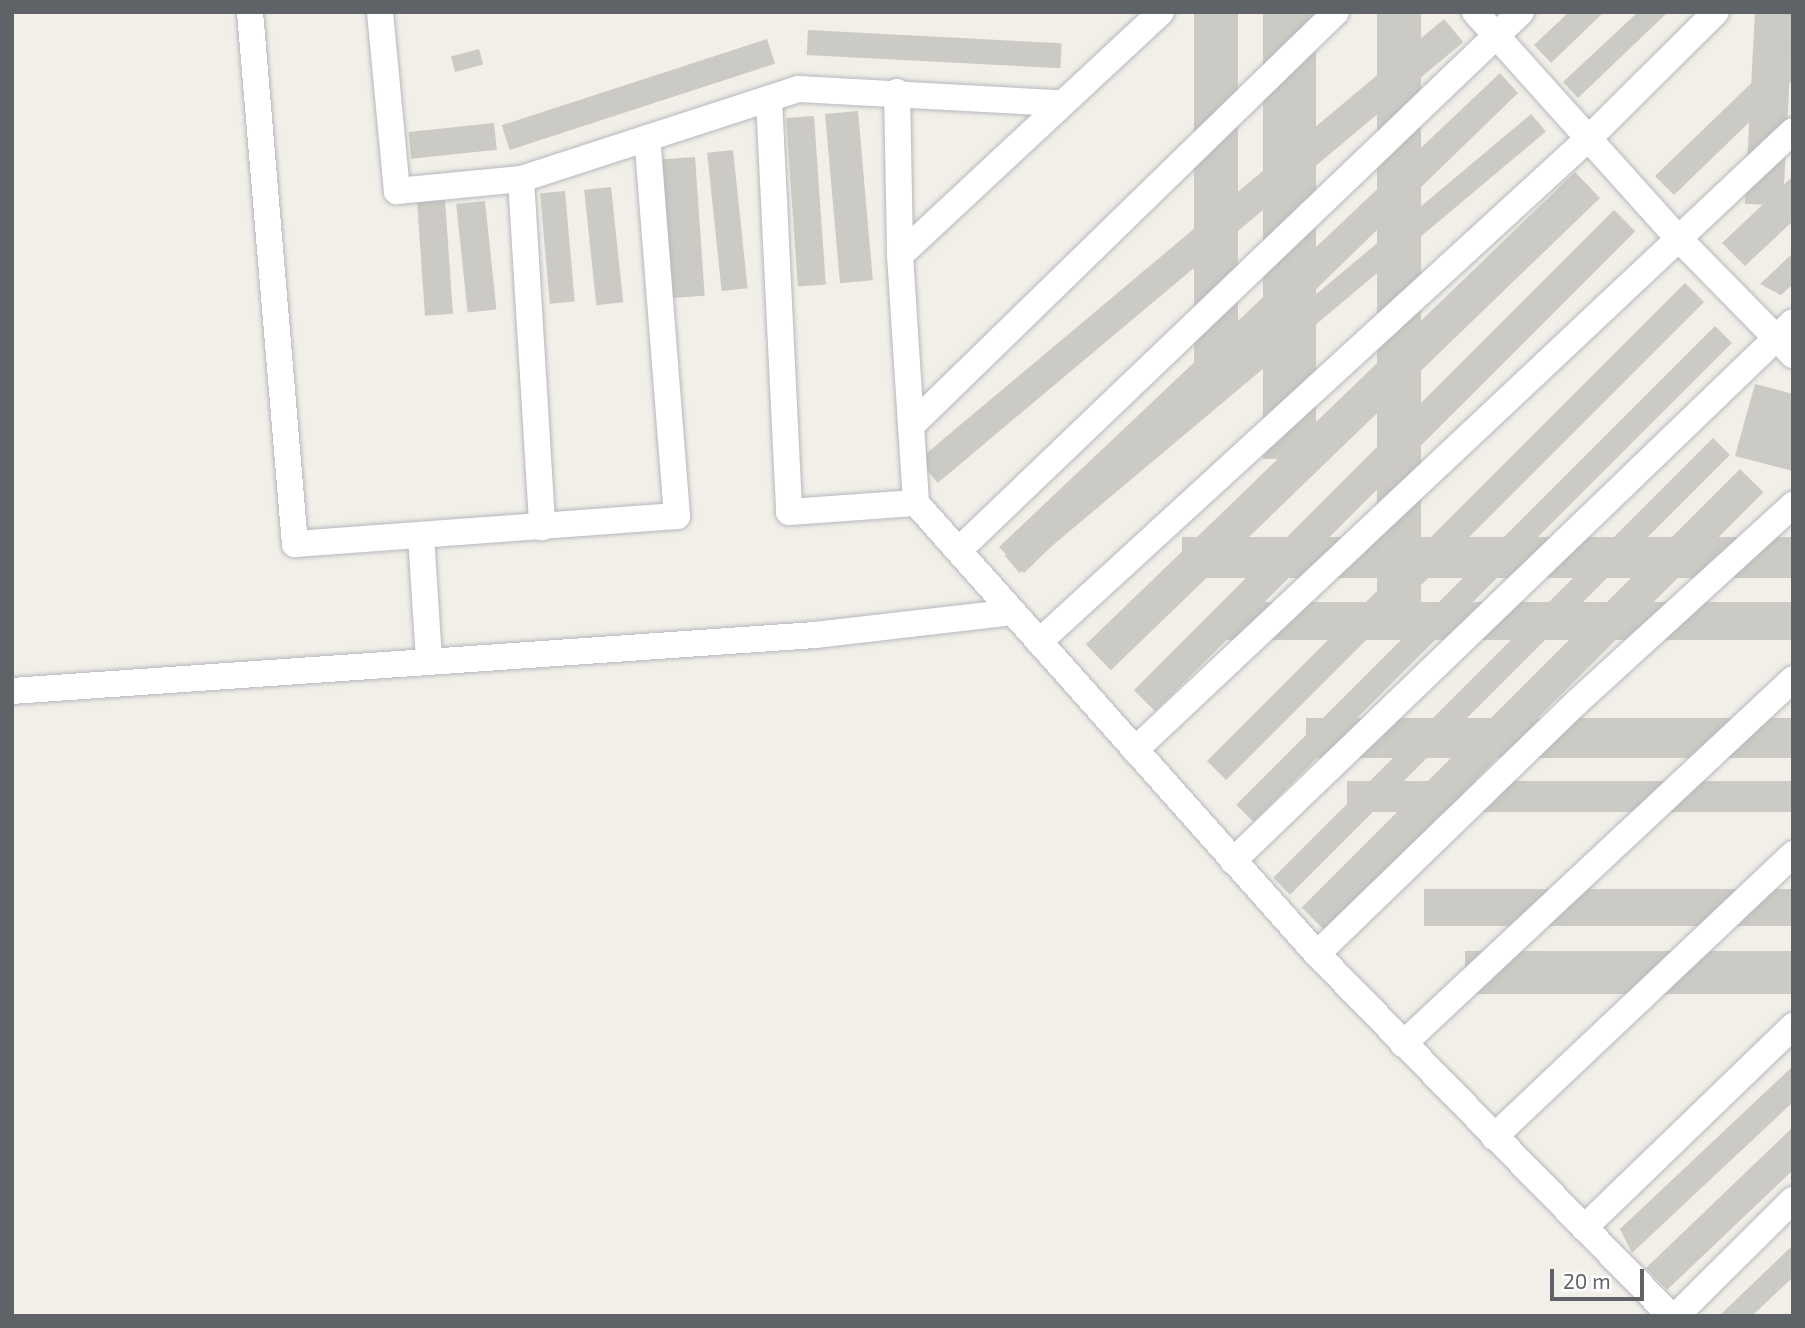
<!DOCTYPE html>
<html>
<head>
<meta charset="utf-8">
<style>
  body { margin:0 }
  #map { position:relative; width:1805px; height:1328px; overflow:hidden; background:#f1efe8; font-family:"Exo 2",sans-serif }
  div>[style] { position:absolute }
  .building>* { inset:0; background:#cccac5; transform-origin:0 0 }
  .roads { filter:drop-shadow(0 0 2px #b5b8bc) drop-shadow(0 0 2px #b5b8bc) }
  .street>* { height:26px; margin:-13px; padding:0 13px; transform-origin:13px; border-radius:13px; background:#fff }
  span { translate:-50% -50%; white-space:nowrap; text-align:center; line-height:1.15; -webkit-text-stroke:5px #fff; paint-order:stroke }
  .frame { position:absolute; inset:0; border:14px solid #5f6368; pointer-events:none }
  .scale { position:absolute; left:1550px; top:1269px; width:94px; height:32px; box-sizing:border-box; border:4px solid #5f6368; border-top:0; padding-left:9px; font-size:21px; line-height:24px; white-space:nowrap; color:#5f6368; -webkit-text-stroke:5px #fff; paint-order:stroke }
</style>
</head>
<body>
<div id="map">
  <div class="building">
    <div style="left:1194px;top:12px;width:44px;height:366px"></div>
    <div style="left:1263px;top:12px;width:53px;height:447px"></div>
    <div style="left:1377px;top:12px;width:44px;height:613px"></div>
    <div style="clip-path:polygon(1569px 12px,1604px 12px,1551px 63px,1534px 45px)"></div>
    <div style="clip-path:polygon(1638px 12px,1668px 12px,1578px 98px,1563px 82px)"></div>
    <div style="left:1755px;top:12px;width:38px;height:192px;rotate:3deg"></div>
    <div style="left:1444px;top:19px;width:30px;height:686px;rotate:50deg"></div>
    <div style="left:808px;top:30px;width:254px;height:25px;rotate:3deg"></div>
    <div style="left:767px;top:39px;width:26px;height:279px;rotate:72deg"></div>
    <div style="clip-path:polygon(1793px 43px,1793px 80px,1674px 195px,1655px 176px)"></div>
    <div style="left:479px;top:49px;width:16px;height:29px;rotate:75deg"></div>
    <div style="clip-path:polygon(1500px 73px,1518px 93px,1024px 573px,999px 547px)"></div>
    <div style="left:858px;top:111px;width:170px;height:33px;rotate:85deg"></div>
    <div style="left:1531px;top:114px;width:23px;height:687px;rotate:50deg"></div>
    <div style="left:814px;top:116px;width:169px;height:28px;rotate:86deg"></div>
    <div style="left:494px;top:123px;width:27px;height:86px;rotate:84deg"></div>
    <div style="left:733px;top:150px;width:139px;height:26px;rotate:84deg"></div>
    <div style="left:695px;top:157px;width:139px;height:33px;rotate:86deg"></div>
    <div style="left:1575px;top:172px;width:36px;height:680px;rotate:46deg"></div>
    <div style="clip-path:polygon(1793px 176px,1793px 221px,1745px 266px,1722px 243px)"></div>
    <div style="left:611px;top:187px;width:116px;height:27px;rotate:84deg"></div>
    <div style="left:565px;top:191px;width:111px;height:25px;rotate:85deg"></div>
    <div style="left:445px;top:200px;width:114px;height:28px;rotate:86deg"></div>
    <div style="left:485px;top:201px;width:109px;height:29px;rotate:84deg"></div>
    <div style="left:1614px;top:210px;width:30px;height:679px;rotate:45deg"></div>
    <div style="clip-path:polygon(1793px 253px,1793px 284px,1781px 295px,1760px 284px)"></div>
    <div style="left:1685px;top:283px;width:27px;height:676px;rotate:45deg"></div>
    <div style="left:1715px;top:326px;width:24px;height:677px;rotate:45deg"></div>
    <div style="clip-path:polygon(1755px 384px,1793px 394px,1793px 471px,1735px 456px)"></div>
    <div style="left:1713px;top:438px;width:24px;height:622px;rotate:45deg"></div>
    <div style="left:1740px;top:469px;width:33px;height:620px;rotate:45deg"></div>
    <div style="left:1793px;top:537px;width:41px;height:611px;rotate:90deg"></div>
    <div style="left:1793px;top:602px;width:38px;height:568px;rotate:90deg"></div>
    <div style="left:1793px;top:718px;width:40px;height:487px;rotate:90deg"></div>
    <div style="left:1793px;top:781px;width:31px;height:446px;rotate:90deg"></div>
    <div style="left:1793px;top:889px;width:37px;height:369px;rotate:90deg"></div>
    <div style="left:1793px;top:951px;width:43px;height:328px;rotate:90deg"></div>
    <div style="clip-path:polygon(1793px 1066px,1793px 1102px,1632px 1253px,1620px 1229px)"></div>
    <div style="clip-path:polygon(1793px 1127px,1793px 1170px,1667px 1290px,1646px 1268px)"></div>
    <div style="clip-path:polygon(1793px 1245px,1793px 1277px,1752px 1316px,1719px 1316px)"></div>
  </div>
  <div class="roads">
    <div class="street">
      <div style="left:250px;top:12px;width:534px;rotate:85.17deg"></div>
      <div style="left:295px;top:544px;width:383px;rotate:-4.2deg"></div>
      <div style="left:677px;top:516px;width:379px;rotate:-94.5deg"></div>
      <div style="left:380px;top:12px;width:180px;rotate:84.6deg"></div>
      <div style="left:397px;top:191px;width:125px;rotate:-5.5deg"></div>
      <div style="left:521px;top:179px;width:291px;rotate:-18deg"></div>
      <div style="left:798px;top:89px;width:262px;rotate:3.1deg"></div>
      <div style="left:1161px;top:12px;width:357px;rotate:137deg"></div>
      <div style="left:900px;top:255px;width:249px;rotate:86.3deg"></div>
      <div style="left:916px;top:503px;width:603px;rotate:48.36deg"></div>
      <div style="left:1317px;top:954px;width:506px;rotate:45.64deg"></div>
      <div style="left:1475px;top:12px;width:305px;rotate:48.1deg"></div>
      <div style="left:1679px;top:239px;width:163px;rotate:45.5deg"></div>
      <div style="left:897px;top:92px;width:163px;rotate:88.9deg"></div>
      <div style="left:769px;top:99px;width:413px;rotate:87.2deg"></div>
      <div style="left:789px;top:512px;width:127px;rotate:-4.1deg"></div>
      <div style="left:521px;top:179px;width:349px;rotate:86.5deg"></div>
      <div style="left:911px;top:426px;width:593px;rotate:-44.25deg"></div>
      <div style="left:421px;top:536px;width:124px;rotate:86.3deg"></div>
      <div style="left:959px;top:550px;width:778px;rotate:-43.75deg"></div>
      <div style="left:1039px;top:642px;width:747px;rotate:-42.51deg"></div>
      <div style="left:1590px;top:137px;width:177px;rotate:-44.8deg"></div>
      <div style="left:12px;top:691px;width:805px;rotate:-3.99deg"></div>
      <div style="left:815px;top:635px;width:199px;rotate:-6.6deg"></div>
      <div style="left:1135px;top:750px;width:903px;rotate:-43.25deg"></div>
      <div style="left:1233px;top:861px;width:777px;rotate:-43.91deg"></div>
      <div style="left:1317px;top:954px;width:361px;rotate:-44.1deg"></div>
      <div style="left:1576px;top:703px;width:294px;rotate:-42.4deg"></div>
      <div style="left:1403px;top:1044px;width:534px;rotate:-43.1deg"></div>
      <div style="left:1494px;top:1137px;width:412px;rotate:-43.4deg"></div>
      <div style="left:1584px;top:1228px;width:291px;rotate:-44deg"></div>
      <div style="left:1676px;top:1316px;width:165px;rotate:-44.8deg"></div>
    </div>
  </div>
  <div class="frame"></div>
  <div class="scale">20 m</div>
</div>
</body>
</html>
